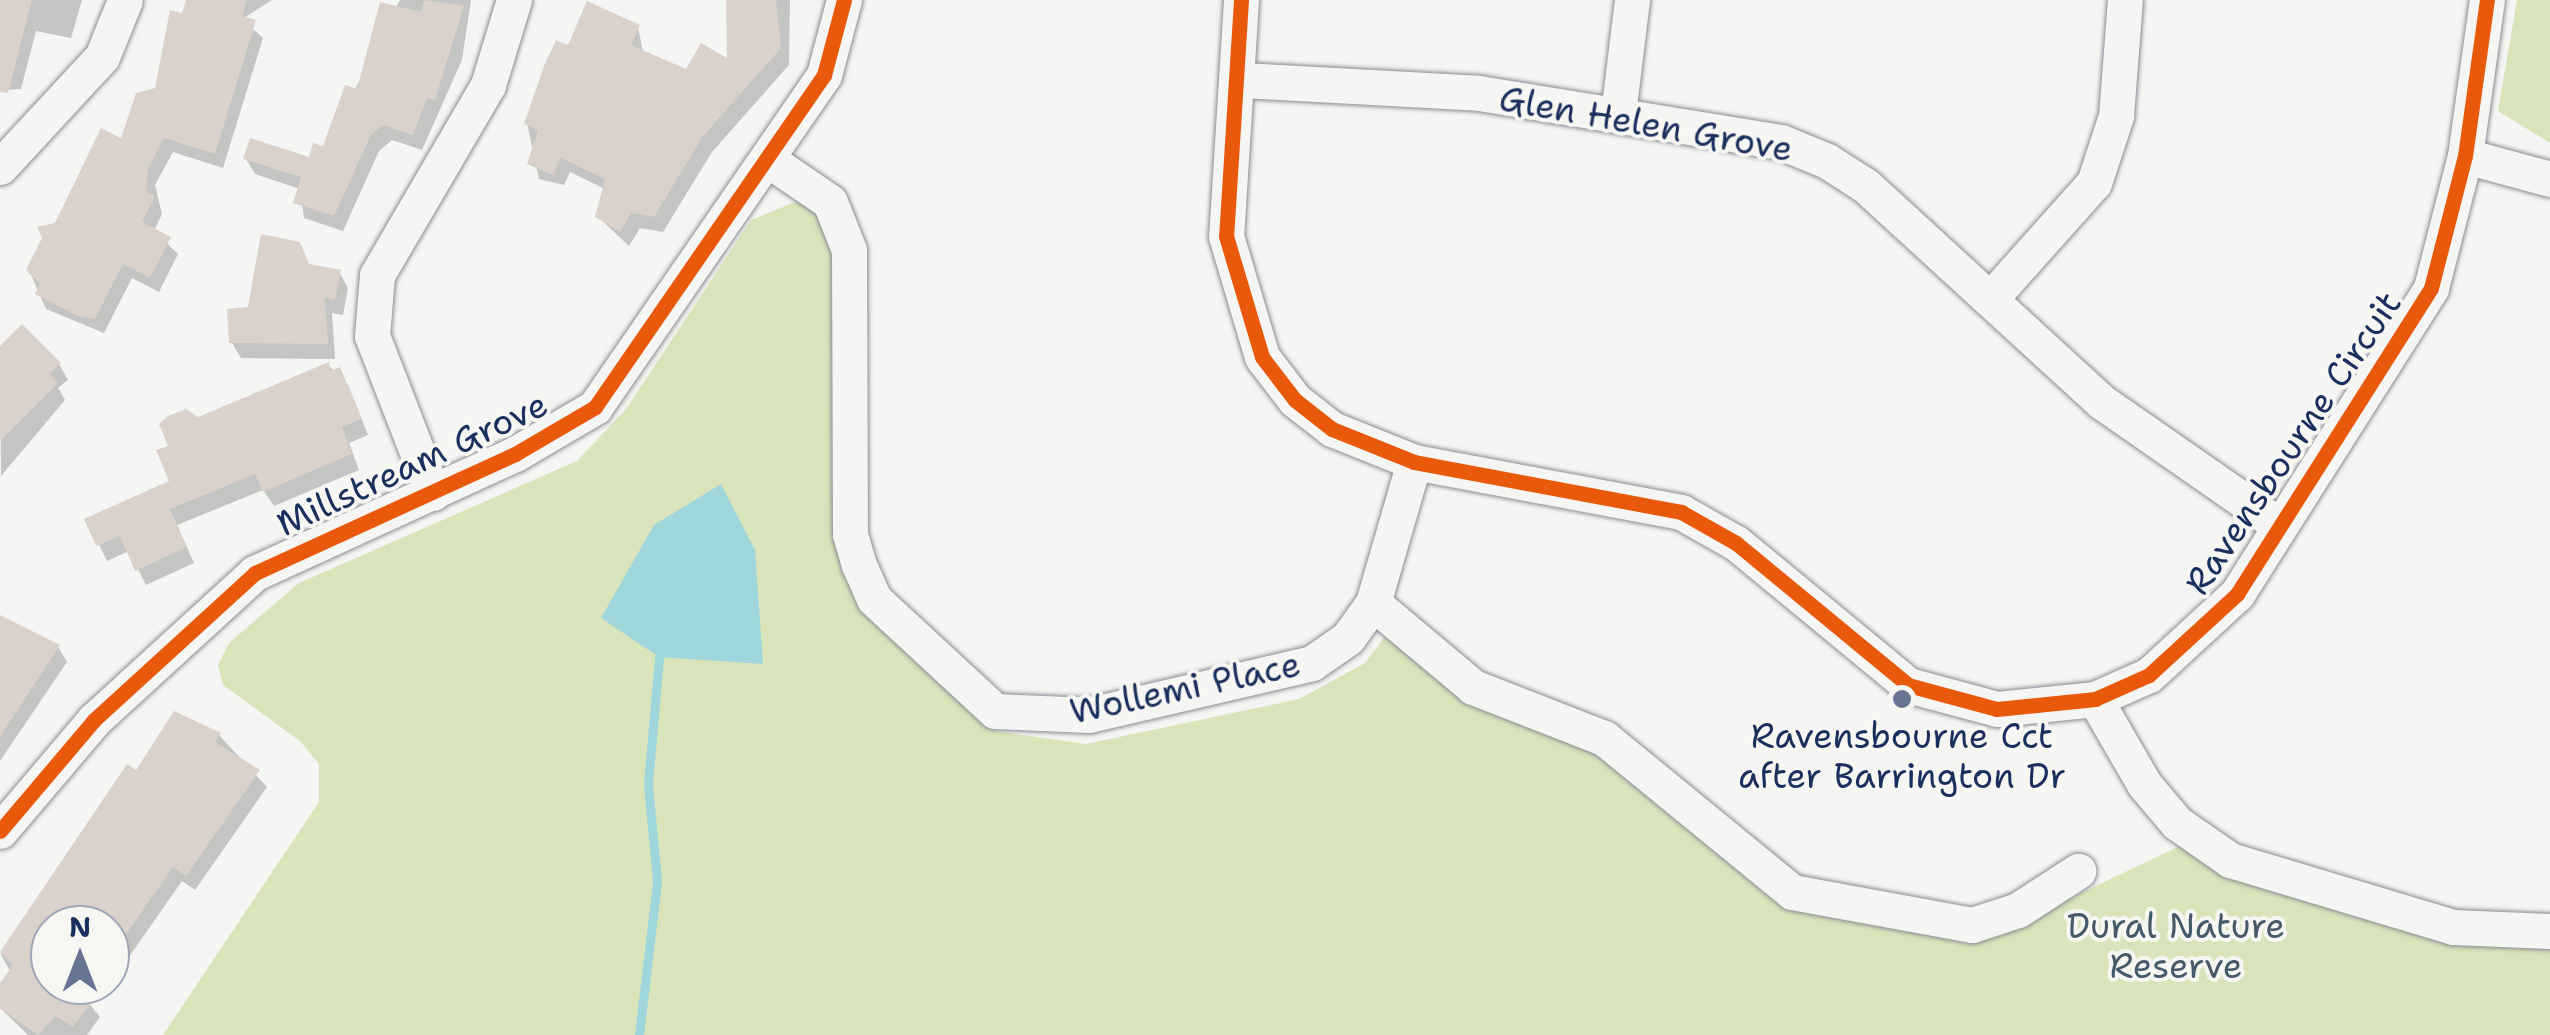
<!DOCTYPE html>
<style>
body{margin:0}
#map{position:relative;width:2550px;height:1035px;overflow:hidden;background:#f5f5f3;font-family:"Shantell Sans",sans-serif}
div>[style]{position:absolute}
.green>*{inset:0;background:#d9e4ba}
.water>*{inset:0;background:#9ed6dc}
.shadow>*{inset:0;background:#0003}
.stream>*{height:9px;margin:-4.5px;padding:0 4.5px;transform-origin:4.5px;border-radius:4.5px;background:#9ed6dc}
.building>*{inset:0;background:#dad1ca}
.roads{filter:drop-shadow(0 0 2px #898d95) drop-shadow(0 0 2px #898d95)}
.minor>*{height:35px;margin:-17.5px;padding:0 17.5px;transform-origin:17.5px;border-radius:17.5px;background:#f5f5f3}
.cycleway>*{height:15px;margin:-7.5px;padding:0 7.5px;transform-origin:7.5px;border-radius:7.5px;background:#e8590c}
.dots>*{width:28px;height:28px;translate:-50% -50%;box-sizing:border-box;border:5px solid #f6f6f2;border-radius:50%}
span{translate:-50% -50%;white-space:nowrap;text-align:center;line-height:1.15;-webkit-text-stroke:8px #f6f6f2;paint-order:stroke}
.street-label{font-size:35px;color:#1b2f5e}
.poi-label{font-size:35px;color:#1b2f5e}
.park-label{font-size:35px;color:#45596a}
.north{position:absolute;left:30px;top:905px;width:100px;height:100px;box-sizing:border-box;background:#f6f6f2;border:2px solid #9ea6b7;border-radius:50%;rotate:0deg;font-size:28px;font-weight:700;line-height:40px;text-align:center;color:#1b2f5e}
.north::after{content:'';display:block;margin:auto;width:35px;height:45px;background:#677492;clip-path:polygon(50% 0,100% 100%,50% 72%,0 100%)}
</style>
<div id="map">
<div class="green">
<div style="clip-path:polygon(2517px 0,2550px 0,2550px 143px,2498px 111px)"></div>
<div style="clip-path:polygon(805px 198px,825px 218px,834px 254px,840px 568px,862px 607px,995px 731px,1086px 744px,1299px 699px,1365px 663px,1389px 631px,1640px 782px,1782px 907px,1980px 941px,2184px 844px,2274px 892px,2424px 934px,2550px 945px,2550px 1035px,163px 1035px,319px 802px,319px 764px,300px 741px,223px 685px,218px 665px,229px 643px,299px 583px,577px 461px,626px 409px,751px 220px)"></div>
</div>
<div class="water">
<div style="clip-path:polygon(721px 484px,755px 550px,763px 664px,659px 657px,601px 618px,654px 525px)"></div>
</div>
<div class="shadow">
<div style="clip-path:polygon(2px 0,82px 0,71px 38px,36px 31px,21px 89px,0 90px)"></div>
<div style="clip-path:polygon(190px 0,272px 0,242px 19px,263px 38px,223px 168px,173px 152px,155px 185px,162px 214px,154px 231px,178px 254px,159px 292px,132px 278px,104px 333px,46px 309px,29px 270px,157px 90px)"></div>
<div style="clip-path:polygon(400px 0,471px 0,462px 60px,422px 150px,392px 140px,379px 151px,343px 231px,304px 218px,300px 189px,255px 174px,246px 159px,311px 160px,325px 149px)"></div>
<div style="clip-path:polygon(729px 0,790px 0,789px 65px,712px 152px,663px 232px,640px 228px,629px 246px,598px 217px,605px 189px,570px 172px,564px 185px,539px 179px,527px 123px,569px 48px,638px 27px,643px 52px,687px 72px,729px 62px)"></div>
<div style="clip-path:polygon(299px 245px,310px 267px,339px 272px,348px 288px,343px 315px,332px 313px,335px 359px,241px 358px,232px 343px)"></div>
<div style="clip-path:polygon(0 346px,59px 364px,68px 380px,58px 388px,65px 400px,1px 476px)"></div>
<div style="clip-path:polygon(328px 365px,348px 385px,368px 435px,349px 443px,359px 470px,274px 506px,263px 490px,177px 525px,194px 563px,146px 585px,129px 551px,107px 561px,87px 520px,172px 482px,171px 447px,198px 420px)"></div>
<div style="clip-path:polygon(0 617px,58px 647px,67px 662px,0 761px)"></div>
<div style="clip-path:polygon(219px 735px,267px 787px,195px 890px,182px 881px,124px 964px,110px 960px,110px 925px,50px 925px,50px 985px,93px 985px,84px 997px,100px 1017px,87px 1035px,28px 1035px,0 1008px,10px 971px,1px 955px,128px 768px,137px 774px)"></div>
</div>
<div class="stream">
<div style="left:639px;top:1035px;width:155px;rotate:-83.3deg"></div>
<div style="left:657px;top:881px;width:97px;rotate:-95.3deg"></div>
<div style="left:648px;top:784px;width:127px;rotate:-85deg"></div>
</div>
<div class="building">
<div style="clip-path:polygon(0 0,32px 0,8px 93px,0 92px)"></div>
<div style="clip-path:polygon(186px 0,247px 0,242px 16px,256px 20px,215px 154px,164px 138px,148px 168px,146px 192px,155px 196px,142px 222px,171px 237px,150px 278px,123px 264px,95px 319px,78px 316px,35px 294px,40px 284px,26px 270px,42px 238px,37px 227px,55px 223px,101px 128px,121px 138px,136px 93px,155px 88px,170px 10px,182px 13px)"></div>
<div style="clip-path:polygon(424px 0,464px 6px,435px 100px,427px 98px,413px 135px,383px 125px,371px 135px,334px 216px,293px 203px,301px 177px,243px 159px,250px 138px,309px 157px,313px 143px,323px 146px,345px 85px,357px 89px,380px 2px,421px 12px)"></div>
<div style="clip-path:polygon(726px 0,776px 0,781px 48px,703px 136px,654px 217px,631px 213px,620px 232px,595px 217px,605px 179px,561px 158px,553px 175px,527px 164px,538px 130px,524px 124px,544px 66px,556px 40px,568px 45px,587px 1px,640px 25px,631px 45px,686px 69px,701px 43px,727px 58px)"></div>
<div style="clip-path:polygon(261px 234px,300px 242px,309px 264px,341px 270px,335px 300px,325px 298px,328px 344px,229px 343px,227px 309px,248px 307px)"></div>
<div style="clip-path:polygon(22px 324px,61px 363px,49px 374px,58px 383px,0 441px,0 346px)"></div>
<div style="clip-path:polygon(329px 362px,330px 371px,340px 367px,362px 419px,342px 427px,352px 454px,263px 492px,255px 474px,170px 509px,187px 547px,135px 571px,120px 536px,96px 546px,84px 519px,169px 481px,156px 450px,168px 446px,159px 424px,168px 416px,186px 409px,198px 417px)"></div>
<div style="clip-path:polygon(0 615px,60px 645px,0 737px)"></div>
<div style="clip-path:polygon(174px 711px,221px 733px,215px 742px,260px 770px,186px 876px,173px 867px,110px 957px,110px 925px,50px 925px,34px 958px,50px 970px,50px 985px,72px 985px,93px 1000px,73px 1027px,56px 1016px,38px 1035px,0 1008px,0 983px,13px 965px,0 952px,127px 764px,136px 770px)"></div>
</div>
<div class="roads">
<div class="minor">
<div style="left:1241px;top:0;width:236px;rotate:93.6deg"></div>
<div style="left:1226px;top:236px;width:126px;rotate:73.4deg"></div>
<div style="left:1262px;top:357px;width:54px;rotate:52.5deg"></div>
<div style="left:1295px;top:400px;width:47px;rotate:38.1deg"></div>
<div style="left:1332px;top:429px;width:88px;rotate:21.9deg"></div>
<div style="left:1414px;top:462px;width:272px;rotate:10.6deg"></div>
<div style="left:1681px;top:512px;width:63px;rotate:29.4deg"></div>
<div style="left:1736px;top:543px;width:223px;rotate:39.5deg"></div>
<div style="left:1908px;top:685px;width:92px;rotate:15.1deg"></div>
<div style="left:1997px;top:709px;width:99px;rotate:-5.8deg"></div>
<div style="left:2095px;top:699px;width:59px;rotate:-24deg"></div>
<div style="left:2149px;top:675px;width:120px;rotate:-42.6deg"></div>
<div style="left:2237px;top:594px;width:362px;rotate:-57.6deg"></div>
<div style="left:2431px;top:288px;width:136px;rotate:-75.6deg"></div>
<div style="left:2465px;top:156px;width:158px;rotate:-82deg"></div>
<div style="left:1241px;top:80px;width:238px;rotate:3.1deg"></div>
<div style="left:1479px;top:93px;width:306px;rotate:9.2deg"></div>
<div style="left:1781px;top:142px;width:50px;rotate:22.4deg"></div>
<div style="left:1827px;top:161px;width:46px;rotate:32.7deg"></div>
<div style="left:1866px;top:186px;width:320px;rotate:42.5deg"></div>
<div style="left:2102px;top:402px;width:216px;rotate:34.8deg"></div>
<div style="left:1618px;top:114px;width:115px;rotate:-83deg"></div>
<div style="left:2465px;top:156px;width:88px;rotate:15.1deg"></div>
<div style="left:767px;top:159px;width:76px;rotate:34.3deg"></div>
<div style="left:830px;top:202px;width:52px;rotate:68.4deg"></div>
<div style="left:849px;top:250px;width:284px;rotate:89.8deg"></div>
<div style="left:850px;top:534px;width:32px;rotate:74deg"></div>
<div style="left:859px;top:565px;width:37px;rotate:66deg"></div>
<div style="left:874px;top:599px;width:165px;rotate:42.8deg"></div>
<div style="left:995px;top:711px;width:94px;rotate:2.4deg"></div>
<div style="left:1089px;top:715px;width:229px;rotate:-13.1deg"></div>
<div style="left:1312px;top:663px;width:44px;rotate:-34.8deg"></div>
<div style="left:1348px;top:638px;width:43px;rotate:-54.5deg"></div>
<div style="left:1373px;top:603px;width:147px;rotate:-73.8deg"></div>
<div style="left:0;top:167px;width:150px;rotate:-47.2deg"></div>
<div style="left:102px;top:57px;width:61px;rotate:-68deg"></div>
<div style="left:1991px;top:298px;width:154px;rotate:-48.2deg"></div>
<div style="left:2094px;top:183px;width:71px;rotate:-71.8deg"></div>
<div style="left:2116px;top:116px;width:116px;rotate:-85.6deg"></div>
<div style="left:433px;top:493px;width:168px;rotate:-111.2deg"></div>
<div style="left:372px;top:336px;width:61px;rotate:-85.3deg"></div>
<div style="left:377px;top:275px;width:220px;rotate:-59.7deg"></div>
<div style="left:488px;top:85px;width:89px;rotate:-73deg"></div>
<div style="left:1373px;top:603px;width:131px;rotate:40deg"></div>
<div style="left:1473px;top:687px;width:141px;rotate:21.3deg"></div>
<div style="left:1604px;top:738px;width:243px;rotate:39.3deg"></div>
<div style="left:1792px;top:892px;width:183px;rotate:10.4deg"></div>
<div style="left:1972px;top:925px;width:48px;rotate:-18.1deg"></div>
<div style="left:2018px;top:910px;width:72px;rotate:-33deg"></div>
<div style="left:2095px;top:699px;width:98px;rotate:60deg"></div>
<div style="left:2144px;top:784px;width:51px;rotate:49.8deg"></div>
<div style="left:2177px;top:823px;width:65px;rotate:34.9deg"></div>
<div style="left:2230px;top:860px;width:233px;rotate:16.7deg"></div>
<div style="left:2453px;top:927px;width:97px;rotate:2.4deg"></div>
<div style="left:0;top:831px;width:145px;rotate:-49.7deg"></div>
<div style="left:94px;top:720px;width:218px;rotate:-42.4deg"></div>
<div style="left:255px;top:573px;width:286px;rotate:-24.6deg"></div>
<div style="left:515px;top:454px;width:93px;rotate:-30.4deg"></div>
<div style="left:595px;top:407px;width:403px;rotate:-55.4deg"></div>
<div style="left:824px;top:75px;width:78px;rotate:-75.1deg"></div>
</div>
</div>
<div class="cycleway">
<div style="left:1241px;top:0;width:236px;rotate:93.6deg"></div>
<div style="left:1226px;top:236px;width:126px;rotate:73.4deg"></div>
<div style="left:1262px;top:357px;width:54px;rotate:52.5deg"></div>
<div style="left:1295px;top:400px;width:47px;rotate:38.1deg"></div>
<div style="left:1332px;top:429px;width:88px;rotate:21.9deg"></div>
<div style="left:1414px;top:462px;width:272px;rotate:10.6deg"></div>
<div style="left:1681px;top:512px;width:63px;rotate:29.4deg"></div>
<div style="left:1736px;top:543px;width:223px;rotate:39.5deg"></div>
<div style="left:1908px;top:685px;width:92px;rotate:15.1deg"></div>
<div style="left:1997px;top:709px;width:99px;rotate:-5.8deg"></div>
<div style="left:2095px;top:699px;width:59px;rotate:-24deg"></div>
<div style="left:2149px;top:675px;width:120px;rotate:-42.6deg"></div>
<div style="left:2237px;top:594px;width:362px;rotate:-57.6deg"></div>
<div style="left:2431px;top:288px;width:136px;rotate:-75.6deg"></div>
<div style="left:2465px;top:156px;width:158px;rotate:-82deg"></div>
<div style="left:0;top:831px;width:145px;rotate:-49.7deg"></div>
<div style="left:94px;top:720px;width:218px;rotate:-42.4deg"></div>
<div style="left:255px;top:573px;width:286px;rotate:-24.6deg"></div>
<div style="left:515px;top:454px;width:93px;rotate:-30.4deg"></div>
<div style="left:595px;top:407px;width:403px;rotate:-55.4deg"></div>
<div style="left:824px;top:75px;width:78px;rotate:-75.1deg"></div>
</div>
<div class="dots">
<div style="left:1902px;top:699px;background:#677492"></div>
</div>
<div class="street-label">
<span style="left:1646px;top:124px;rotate:10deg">Glen Helen Grove</span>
<span style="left:2293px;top:443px;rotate:-56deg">Ravensbourne Circuit</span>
<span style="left:412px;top:464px;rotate:-25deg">Millstream Grove</span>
<span style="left:1185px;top:688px;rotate:-12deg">Wollemi Place</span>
</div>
<div class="poi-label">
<span style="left:1902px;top:756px">Ravensbourne Cct<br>after Barrington Dr</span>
</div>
<div class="park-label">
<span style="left:2176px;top:946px">Dural Nature<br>Reserve</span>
</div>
<div class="north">N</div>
</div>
